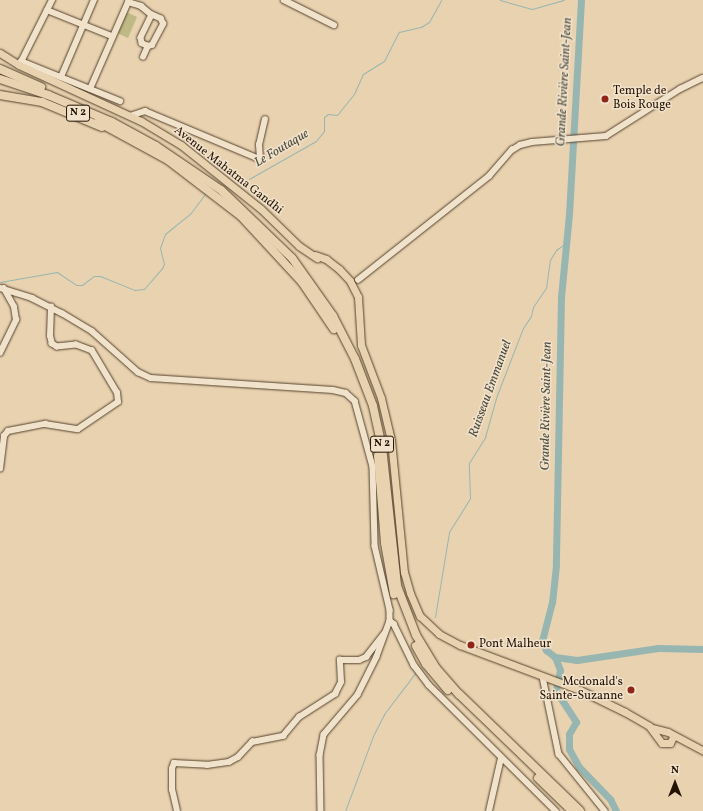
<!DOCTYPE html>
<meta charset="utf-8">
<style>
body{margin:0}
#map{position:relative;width:703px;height:811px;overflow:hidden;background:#e9d2b0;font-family:Vollkorn,serif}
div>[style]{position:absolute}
.green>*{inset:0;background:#bfb986}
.stream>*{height:1px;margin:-0.5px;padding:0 0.5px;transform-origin:0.5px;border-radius:0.5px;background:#98b6b1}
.river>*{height:7px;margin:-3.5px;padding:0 3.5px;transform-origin:3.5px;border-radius:3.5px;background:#98b6b1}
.roads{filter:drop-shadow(0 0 1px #54422c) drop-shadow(0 0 1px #54422c)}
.minor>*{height:5.5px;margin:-2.75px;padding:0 2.75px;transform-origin:2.75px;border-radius:2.75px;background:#f1e2cc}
.major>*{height:7px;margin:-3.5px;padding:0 3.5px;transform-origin:3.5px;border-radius:3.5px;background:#e9d2b0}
.highway>*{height:8px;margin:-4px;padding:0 4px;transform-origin:4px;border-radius:4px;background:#e9d2b0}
.dots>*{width:11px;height:11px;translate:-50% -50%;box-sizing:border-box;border:2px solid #f1e2cc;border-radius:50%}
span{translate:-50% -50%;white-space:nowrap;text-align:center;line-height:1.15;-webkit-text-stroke:3px #f1e2cc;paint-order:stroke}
.shield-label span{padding:1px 3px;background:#f1e2cc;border:1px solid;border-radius:3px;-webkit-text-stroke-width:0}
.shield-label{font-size:11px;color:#231200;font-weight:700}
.poi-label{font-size:12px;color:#231200}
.left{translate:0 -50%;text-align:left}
.right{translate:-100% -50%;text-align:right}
.street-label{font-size:12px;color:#231200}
.water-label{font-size:13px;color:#4c4b3e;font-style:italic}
.north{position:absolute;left:655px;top:763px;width:40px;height:40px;-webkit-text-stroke:3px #f1e2cc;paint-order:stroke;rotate:0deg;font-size:11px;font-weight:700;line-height:16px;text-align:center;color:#231200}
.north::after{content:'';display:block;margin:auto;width:14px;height:18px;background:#231200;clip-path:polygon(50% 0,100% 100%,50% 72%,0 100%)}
</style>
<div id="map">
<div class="green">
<div style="clip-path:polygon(126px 12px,137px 17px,128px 38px,117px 33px)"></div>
</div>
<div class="stream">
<div style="left:500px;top:0;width:33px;rotate:16deg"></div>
<div style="left:532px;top:9px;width:33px;rotate:-16deg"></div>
<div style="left:249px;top:179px;width:77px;rotate:-29.6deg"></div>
<div style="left:316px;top:141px;width:13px;rotate:-51deg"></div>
<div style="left:324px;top:131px;width:14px;rotate:-90deg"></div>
<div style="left:324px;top:117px;width:5px;rotate:-37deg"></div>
<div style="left:328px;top:114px;width:9px;rotate:6deg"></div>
<div style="left:337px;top:115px;width:27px;rotate:-51deg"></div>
<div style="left:354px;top:94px;width:22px;rotate:-66deg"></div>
<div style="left:363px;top:74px;width:25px;rotate:-32deg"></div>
<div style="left:384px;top:61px;width:33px;rotate:-63deg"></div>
<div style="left:399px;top:32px;width:23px;rotate:-13deg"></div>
<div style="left:421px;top:27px;width:9px;rotate:-32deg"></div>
<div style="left:429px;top:22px;width:25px;rotate:-61deg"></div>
<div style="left:0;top:282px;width:58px;rotate:-10deg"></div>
<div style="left:57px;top:272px;width:23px;rotate:34deg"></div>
<div style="left:76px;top:285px;width:6px"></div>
<div style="left:82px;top:285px;width:15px;rotate:-37deg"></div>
<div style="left:94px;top:276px;width:6px"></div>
<div style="left:100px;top:276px;width:37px;rotate:22deg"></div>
<div style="left:134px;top:290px;width:10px;rotate:-6deg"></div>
<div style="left:144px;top:289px;width:28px;rotate:-49deg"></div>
<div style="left:162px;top:268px;width:4px;rotate:-63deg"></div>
<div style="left:164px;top:264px;width:16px;rotate:-104deg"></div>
<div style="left:160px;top:248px;width:15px;rotate:-70deg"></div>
<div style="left:165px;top:234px;width:32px;rotate:-39deg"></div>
<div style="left:190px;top:214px;width:25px;rotate:-53deg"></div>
<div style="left:435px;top:617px;width:86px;rotate:-80.6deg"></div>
<div style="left:449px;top:532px;width:40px;rotate:-58deg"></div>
<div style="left:470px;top:498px;width:35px;rotate:-92deg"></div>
<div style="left:469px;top:463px;width:31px;rotate:-58deg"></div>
<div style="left:485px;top:437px;width:44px;rotate:-74.1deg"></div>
<div style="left:497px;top:395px;width:72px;rotate:-68.8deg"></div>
<div style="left:523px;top:328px;width:14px;rotate:-56deg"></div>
<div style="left:531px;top:316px;width:9px;rotate:-77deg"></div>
<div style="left:533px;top:307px;width:23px;rotate:-56deg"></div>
<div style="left:546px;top:288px;width:28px;rotate:-82deg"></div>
<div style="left:550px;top:260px;width:12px;rotate:-59deg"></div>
<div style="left:556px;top:250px;width:12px;rotate:-35deg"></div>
<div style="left:345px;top:811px;width:80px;rotate:-69.5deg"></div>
<div style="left:373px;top:736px;width:25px;rotate:-63deg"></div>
<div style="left:384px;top:714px;width:53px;rotate:-52.7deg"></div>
</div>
<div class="river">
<div style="left:581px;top:0;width:214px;rotate:93.2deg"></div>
<div style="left:569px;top:214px;width:83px;rotate:95.5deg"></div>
<div style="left:561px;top:297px;width:268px;rotate:91.1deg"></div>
<div style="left:556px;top:565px;width:37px;rotate:96deg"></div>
<div style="left:552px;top:602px;width:40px;rotate:104.4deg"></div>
<div style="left:542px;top:641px;width:10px;rotate:66deg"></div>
<div style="left:546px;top:650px;width:11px;rotate:38deg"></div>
<div style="left:555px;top:657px;width:22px;rotate:8deg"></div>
<div style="left:577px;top:660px;width:82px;rotate:-8.4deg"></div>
<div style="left:658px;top:648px;width:45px;rotate:1.3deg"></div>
<div style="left:555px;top:657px;width:14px;rotate:69deg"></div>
<div style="left:560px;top:670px;width:21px;rotate:101deg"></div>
<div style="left:556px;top:691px;width:37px;rotate:57deg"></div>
<div style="left:576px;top:722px;width:14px;rotate:120deg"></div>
<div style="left:569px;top:734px;width:15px;rotate:90deg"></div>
<div style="left:569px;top:749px;width:21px;rotate:61deg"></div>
<div style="left:579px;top:767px;width:45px;rotate:45.9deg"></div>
<div style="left:610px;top:799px;width:13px;rotate:63deg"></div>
</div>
<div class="roads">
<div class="minor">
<div style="left:284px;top:0;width:56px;rotate:26.6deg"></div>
<div style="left:128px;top:2px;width:14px;rotate:17deg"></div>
<div style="left:141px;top:6px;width:14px;rotate:39deg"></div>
<div style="left:152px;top:15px;width:25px;rotate:116deg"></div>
<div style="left:141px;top:38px;width:5px;rotate:79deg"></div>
<div style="left:142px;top:43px;width:7px;rotate:27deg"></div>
<div style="left:148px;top:46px;width:4px;rotate:-14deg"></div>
<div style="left:152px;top:45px;width:24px;rotate:-62deg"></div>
<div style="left:163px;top:24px;width:5px;rotate:-112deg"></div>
<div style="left:161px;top:19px;width:10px;rotate:-156deg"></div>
<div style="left:47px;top:10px;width:70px;rotate:21.8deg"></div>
<div style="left:143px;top:57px;width:12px;rotate:-66deg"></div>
<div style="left:21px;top:61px;width:107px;rotate:22deg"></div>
<div style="left:20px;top:64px;width:72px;rotate:-63.4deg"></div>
<div style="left:61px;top:77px;width:84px;rotate:-66.8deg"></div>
<div style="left:90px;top:89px;width:97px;rotate:-66.3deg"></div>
<div style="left:130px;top:116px;width:16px;rotate:-18deg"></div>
<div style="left:145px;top:111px;width:125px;rotate:22.7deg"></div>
<div style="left:260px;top:159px;width:14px;rotate:-94deg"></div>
<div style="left:259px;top:145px;width:26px;rotate:-77deg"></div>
<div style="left:358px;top:280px;width:167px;rotate:-38.4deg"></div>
<div style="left:489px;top:176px;width:35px;rotate:-49deg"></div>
<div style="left:512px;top:150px;width:9px;rotate:-32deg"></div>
<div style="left:520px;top:145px;width:12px;rotate:-14deg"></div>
<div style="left:532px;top:142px;width:74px;rotate:-4.6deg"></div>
<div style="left:606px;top:136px;width:88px;rotate:-32.4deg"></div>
<div style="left:680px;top:89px;width:25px;rotate:-26deg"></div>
<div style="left:0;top:288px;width:34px;rotate:17deg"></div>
<div style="left:32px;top:298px;width:34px;rotate:27deg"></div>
<div style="left:62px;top:313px;width:35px;rotate:31deg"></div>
<div style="left:92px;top:331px;width:62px;rotate:41.7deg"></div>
<div style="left:138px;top:372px;width:14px;rotate:25deg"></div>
<div style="left:151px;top:378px;width:182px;rotate:3.8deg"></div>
<div style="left:333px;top:390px;width:13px;rotate:13deg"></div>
<div style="left:346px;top:393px;width:12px;rotate:42deg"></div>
<div style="left:355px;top:401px;width:68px;rotate:74.7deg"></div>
<div style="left:373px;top:467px;width:79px;rotate:88.5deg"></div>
<div style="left:375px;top:546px;width:66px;rotate:76.8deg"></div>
<div style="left:390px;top:610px;width:11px;rotate:90deg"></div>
<div style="left:390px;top:621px;width:38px;rotate:110deg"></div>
<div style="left:377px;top:657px;width:42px;rotate:116.6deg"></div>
<div style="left:358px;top:695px;width:52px;rotate:130.4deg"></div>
<div style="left:324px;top:735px;width:20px;rotate:101deg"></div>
<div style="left:320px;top:755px;width:56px;rotate:89deg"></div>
<div style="left:0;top:353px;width:37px;rotate:-64deg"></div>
<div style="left:16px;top:320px;width:13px;rotate:-99deg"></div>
<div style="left:14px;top:307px;width:21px;rotate:-119deg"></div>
<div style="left:0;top:469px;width:33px;rotate:-83deg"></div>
<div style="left:4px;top:436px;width:6px;rotate:-51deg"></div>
<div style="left:8px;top:431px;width:38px;rotate:-11deg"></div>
<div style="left:45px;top:424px;width:33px;rotate:9deg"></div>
<div style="left:78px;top:429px;width:48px;rotate:-34deg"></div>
<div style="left:118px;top:402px;width:9px;rotate:-96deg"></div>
<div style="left:117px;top:393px;width:49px;rotate:-120.8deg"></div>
<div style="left:92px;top:351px;width:17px;rotate:-159deg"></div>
<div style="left:76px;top:345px;width:19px;rotate:174deg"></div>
<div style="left:57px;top:347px;width:6px;rotate:-149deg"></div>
<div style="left:52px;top:344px;width:8px;rotate:-104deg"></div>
<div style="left:50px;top:336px;width:29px;rotate:-88deg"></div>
<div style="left:390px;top:621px;width:5px;rotate:37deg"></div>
<div style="left:394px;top:624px;width:46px;rotate:64deg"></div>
<div style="left:414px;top:665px;width:25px;rotate:53deg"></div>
<div style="left:429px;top:685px;width:179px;rotate:44.8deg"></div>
<div style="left:543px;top:677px;width:79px;rotate:78.3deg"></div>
<div style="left:559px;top:754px;width:73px;rotate:51.1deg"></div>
<div style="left:177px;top:811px;width:22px;rotate:-103deg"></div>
<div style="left:172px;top:790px;width:21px;rotate:-90deg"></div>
<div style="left:172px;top:769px;width:6px;rotate:-72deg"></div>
<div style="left:174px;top:763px;width:33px;rotate:3deg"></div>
<div style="left:207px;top:765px;width:22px;rotate:-8deg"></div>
<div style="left:229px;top:762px;width:10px;rotate:-29deg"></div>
<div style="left:238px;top:757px;width:21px;rotate:-47deg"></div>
<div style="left:252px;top:742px;width:32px;rotate:-11deg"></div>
<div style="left:283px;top:736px;width:25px;rotate:-50deg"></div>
<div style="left:299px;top:717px;width:43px;rotate:-32.6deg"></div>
<div style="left:335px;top:694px;width:13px;rotate:-63deg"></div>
<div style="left:341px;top:682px;width:22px;rotate:-93deg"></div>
<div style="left:340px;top:660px;width:19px"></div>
<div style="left:359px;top:660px;width:8px;rotate:-23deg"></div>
<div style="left:366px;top:657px;width:29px;rotate:-52deg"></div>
<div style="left:489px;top:811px;width:54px;rotate:-77.2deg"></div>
</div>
<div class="major">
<div style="left:0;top:53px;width:22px;rotate:32deg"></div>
<div style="left:19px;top:65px;width:134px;rotate:24.7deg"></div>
<div style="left:141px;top:121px;width:47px;rotate:31deg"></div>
<div style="left:181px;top:145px;width:102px;rotate:38.7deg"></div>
<div style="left:261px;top:209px;width:53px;rotate:44.2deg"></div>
<div style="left:299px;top:246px;width:22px;rotate:34deg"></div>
<div style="left:315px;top:255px;width:12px;rotate:20deg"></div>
<div style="left:326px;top:259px;width:16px;rotate:38deg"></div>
<div style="left:339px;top:269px;width:16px;rotate:47deg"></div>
<div style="left:350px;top:281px;width:18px;rotate:63deg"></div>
<div style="left:358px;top:297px;width:48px;rotate:86.4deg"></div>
<div style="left:361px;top:345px;width:57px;rotate:69.3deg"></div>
<div style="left:381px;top:398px;width:43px;rotate:76.6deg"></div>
<div style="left:391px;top:440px;width:133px;rotate:84.4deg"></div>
<div style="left:404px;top:572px;width:22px;rotate:74deg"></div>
<div style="left:410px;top:593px;width:25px;rotate:67deg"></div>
<div style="left:420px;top:616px;width:26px;rotate:43deg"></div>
<div style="left:439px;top:634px;width:24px;rotate:28deg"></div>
<div style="left:460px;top:645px;width:128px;rotate:20.6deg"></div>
<div style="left:580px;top:690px;width:50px;rotate:26.1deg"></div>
<div style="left:625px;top:712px;width:28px;rotate:30deg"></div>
<div style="left:649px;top:726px;width:21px;rotate:53deg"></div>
<div style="left:662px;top:743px;width:8px"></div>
<div style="left:670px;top:743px;width:7px;rotate:-63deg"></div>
<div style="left:652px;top:728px;width:16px;rotate:14deg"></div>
<div style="left:668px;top:732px;width:40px;rotate:28deg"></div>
</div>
<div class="highway">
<div style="left:0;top:69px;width:45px;rotate:23.7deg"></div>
<div style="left:0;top:79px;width:51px;rotate:18.4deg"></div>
<div style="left:48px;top:95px;width:69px;rotate:22.9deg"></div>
<div style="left:112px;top:122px;width:50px;rotate:28.6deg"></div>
<div style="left:156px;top:146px;width:78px;rotate:34.1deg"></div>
<div style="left:221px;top:190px;width:98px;rotate:43.8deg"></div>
<div style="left:292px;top:258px;width:71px;rotate:54.7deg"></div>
<div style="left:333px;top:316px;width:48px;rotate:62.9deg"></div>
<div style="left:355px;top:359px;width:50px;rotate:69deg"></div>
<div style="left:373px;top:406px;width:42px;rotate:77.6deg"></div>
<div style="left:382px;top:447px;width:140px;rotate:83.8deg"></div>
<div style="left:397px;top:586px;width:53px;rotate:68.8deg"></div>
<div style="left:416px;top:635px;width:39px;rotate:59deg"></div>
<div style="left:436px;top:668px;width:35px;rotate:49deg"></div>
<div style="left:459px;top:694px;width:168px;rotate:44deg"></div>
<div style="left:0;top:95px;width:43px;rotate:9.5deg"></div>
<div style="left:42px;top:102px;width:65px;rotate:22.6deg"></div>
<div style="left:98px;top:122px;width:80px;rotate:28.5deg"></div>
<div style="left:168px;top:160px;width:92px;rotate:37.5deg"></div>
<div style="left:241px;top:216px;width:90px;rotate:47.3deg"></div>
<div style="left:302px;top:282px;width:57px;rotate:55.8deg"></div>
<div style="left:378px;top:456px;width:87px;rotate:85.4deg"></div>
<div style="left:385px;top:543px;width:52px;rotate:80deg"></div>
<div style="left:416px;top:646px;width:21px;rotate:61deg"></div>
<div style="left:426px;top:664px;width:34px;rotate:50deg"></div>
<div style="left:538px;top:778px;width:47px;rotate:44.1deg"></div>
</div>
</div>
<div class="dots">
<div style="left:605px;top:99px;background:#8f2418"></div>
<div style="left:471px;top:645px;background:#8f2418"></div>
<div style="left:631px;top:690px;background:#8f2418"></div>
</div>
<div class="shield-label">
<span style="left:78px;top:113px">N 2</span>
<span style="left:382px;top:444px">N 2</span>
</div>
<div class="poi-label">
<span class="left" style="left:613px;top:99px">Temple de<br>Bois Rouge</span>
<span class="left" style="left:479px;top:645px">Pont Malheur</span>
<span class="right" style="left:623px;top:690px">Mcdonald's<br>Sainte-Suzanne</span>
</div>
<div class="street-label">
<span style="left:228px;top:171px;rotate:38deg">Avenue Mahatma Gandhi</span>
</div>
<div class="water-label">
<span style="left:565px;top:82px;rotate:-87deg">Grande Rivière Saint-Jean</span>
<span style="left:282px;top:149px;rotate:-31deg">Le Foutaque</span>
<span style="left:491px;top:389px;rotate:-70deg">Ruisseau Emmanuel</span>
<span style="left:547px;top:406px;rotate:-89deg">Grande Rivière Saint-Jean</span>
</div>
<div class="north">N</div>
</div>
